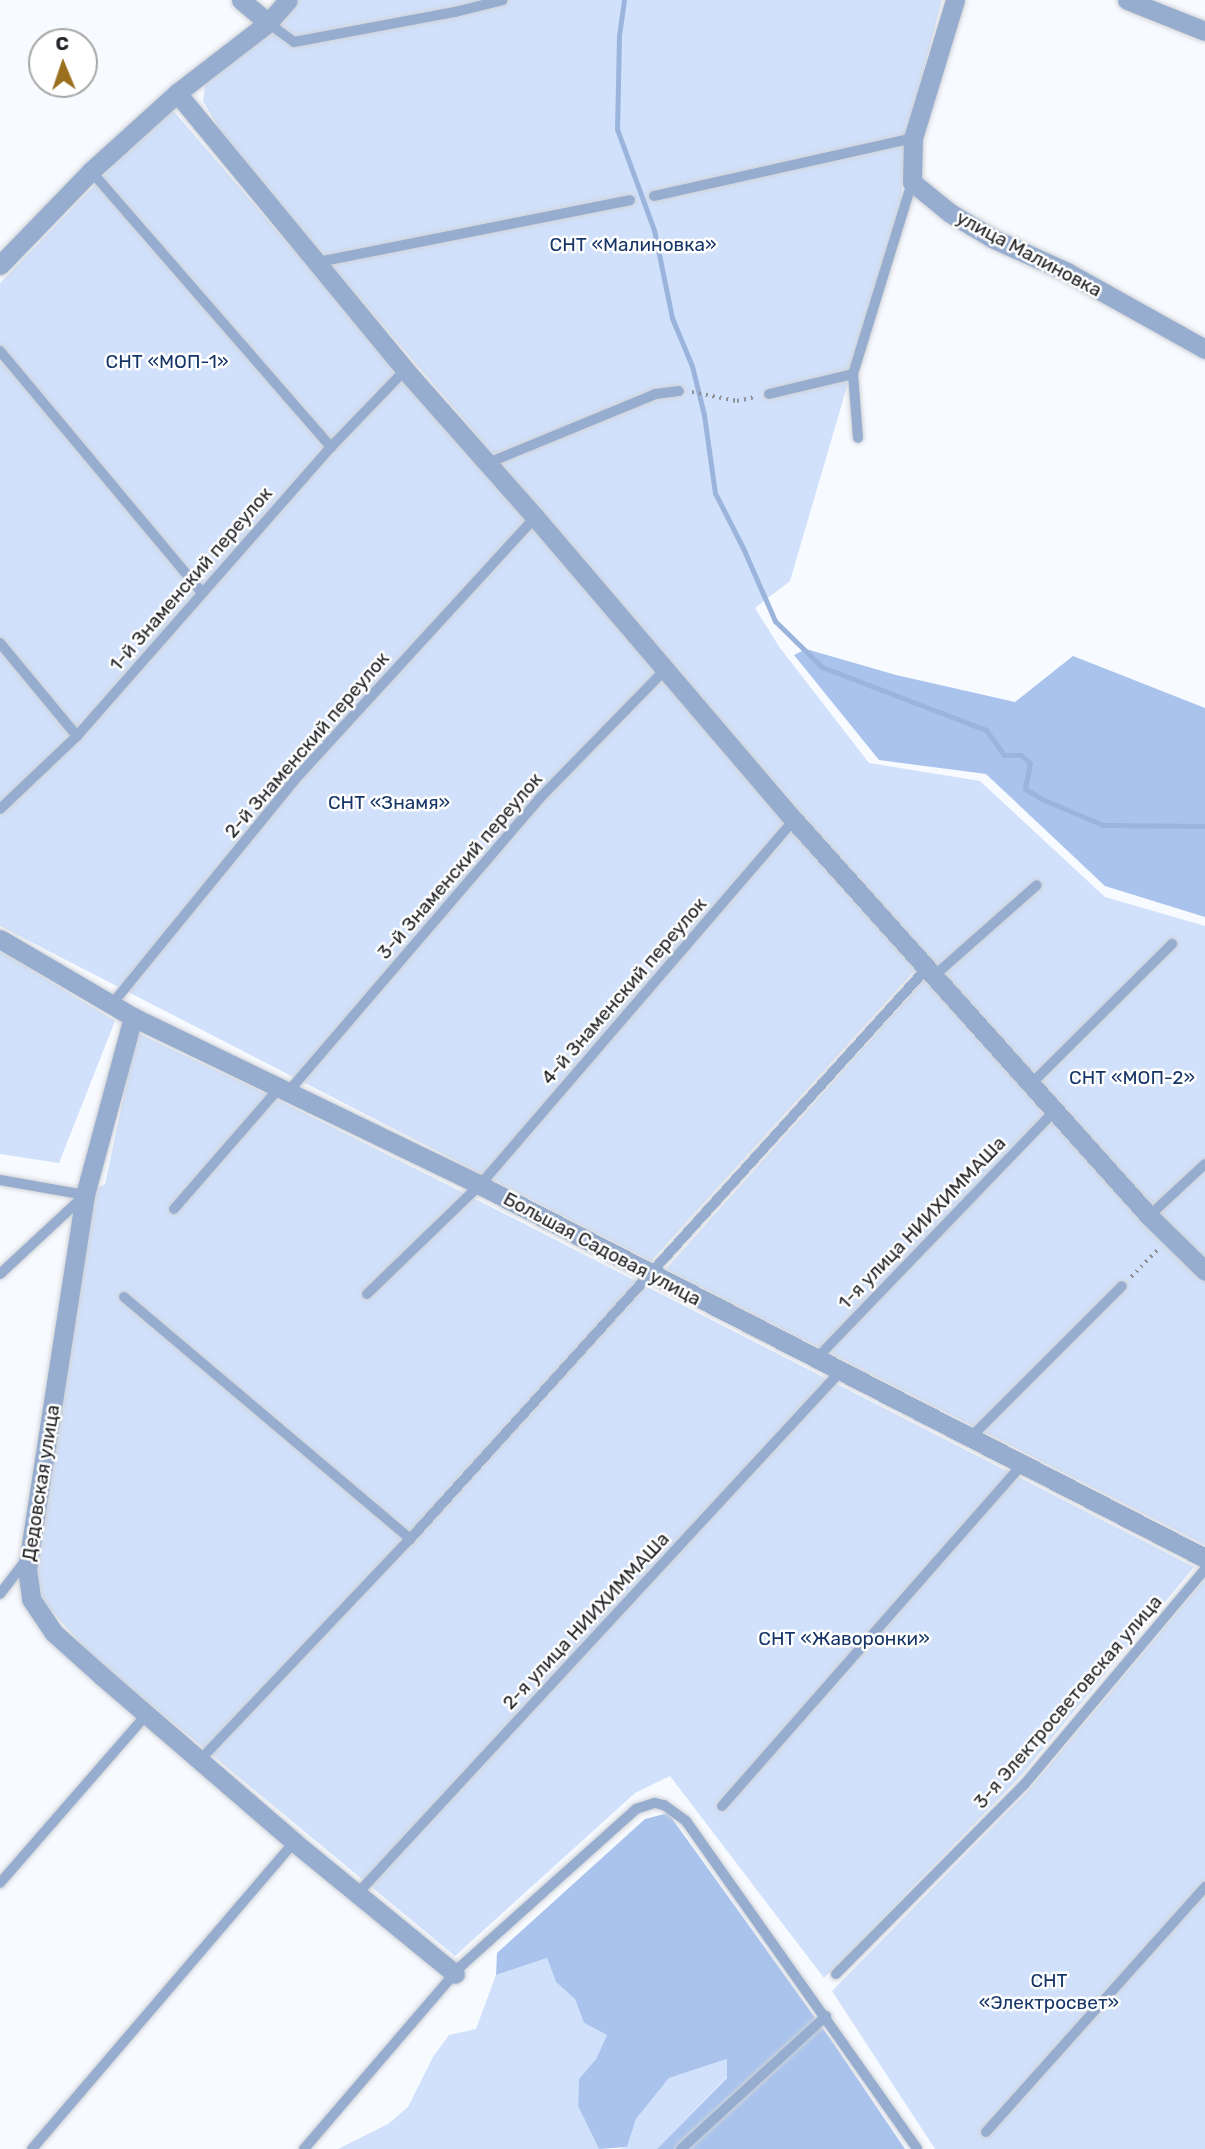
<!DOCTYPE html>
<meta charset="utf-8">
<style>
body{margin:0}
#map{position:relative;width:1205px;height:2149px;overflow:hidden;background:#f7fafe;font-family:Rubik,sans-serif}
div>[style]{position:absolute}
.green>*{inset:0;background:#d1e1fb}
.forest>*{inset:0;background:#a9c3ed}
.stream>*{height:5px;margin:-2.5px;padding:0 2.5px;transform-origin:2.5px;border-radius:2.5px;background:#9ab4dc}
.path>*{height:3.5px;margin-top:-1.75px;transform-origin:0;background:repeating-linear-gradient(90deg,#8f9195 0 2px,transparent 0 7px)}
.roads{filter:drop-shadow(0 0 2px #d1d3d7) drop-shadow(0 0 2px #d1d3d7)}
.service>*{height:10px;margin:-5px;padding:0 5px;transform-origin:5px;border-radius:5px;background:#97add0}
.minor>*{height:19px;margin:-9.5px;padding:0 9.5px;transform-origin:9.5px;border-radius:9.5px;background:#97add0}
.tertiary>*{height:19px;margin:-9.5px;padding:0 9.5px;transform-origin:9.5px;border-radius:9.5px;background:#97add0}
span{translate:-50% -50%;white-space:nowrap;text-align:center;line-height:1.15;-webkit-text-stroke:5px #fff;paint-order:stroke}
.park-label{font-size:19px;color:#173668}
.street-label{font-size:19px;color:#222326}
.north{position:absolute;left:28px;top:28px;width:70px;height:70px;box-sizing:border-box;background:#fff;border:2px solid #a7a7a8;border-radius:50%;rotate:358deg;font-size:19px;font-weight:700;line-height:28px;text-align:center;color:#222326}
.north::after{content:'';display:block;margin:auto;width:24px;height:32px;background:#9a701e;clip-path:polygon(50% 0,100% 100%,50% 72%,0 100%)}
</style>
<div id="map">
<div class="green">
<div style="clip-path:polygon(298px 0,942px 0,906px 138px,901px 202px,790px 581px,755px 608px,780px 648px,869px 763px,980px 781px,1105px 897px,1205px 926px,1205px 1262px,1163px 1222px,887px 913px,229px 146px,203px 101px,205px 85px,285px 21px)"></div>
<div style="clip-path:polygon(170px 107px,915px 970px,651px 1261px,0 926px,0 283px)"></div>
<div style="clip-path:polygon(0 951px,115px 1021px,59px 1163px,0 1154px)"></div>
<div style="clip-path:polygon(925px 979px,1166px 1243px,1205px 1281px,1205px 1545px,666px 1269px)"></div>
<div style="clip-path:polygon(137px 1033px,254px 1088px,458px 1190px,1194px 1567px,1017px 1780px,824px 1978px,670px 1776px,635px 1793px,455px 1956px,90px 1654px,27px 1583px,85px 1195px,105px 1184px)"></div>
<div style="clip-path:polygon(1205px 1579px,1205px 2149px,935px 2149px,832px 1991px,1029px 1790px)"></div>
<div style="clip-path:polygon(547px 1958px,556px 1982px,575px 1999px,584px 2023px,607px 2035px,596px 2059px,579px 2079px,578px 2106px,599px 2149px,338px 2149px,388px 2124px,408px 2107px,433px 2057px,449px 2035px,476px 2029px,496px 1975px)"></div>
<div style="clip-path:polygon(727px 2059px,727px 2077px,657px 2149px,620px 2149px,627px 2147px,636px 2119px,669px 2078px)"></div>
</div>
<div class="forest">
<div style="clip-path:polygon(806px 649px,896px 675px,1015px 702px,1073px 656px,1205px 708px,1205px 917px,1105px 886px,986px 774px,879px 760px,794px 655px)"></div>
<div style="clip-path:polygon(668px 1813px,834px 2044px,905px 2149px,657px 2149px,727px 2078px,727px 2059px,669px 2078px,636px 2119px,627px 2147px,599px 2149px,578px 2106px,579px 2079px,596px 2059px,607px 2035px,584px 2023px,575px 1999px,556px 1982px,547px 1958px,496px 1975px,497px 1953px,645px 1819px)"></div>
</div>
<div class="stream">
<div style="left:624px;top:0;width:36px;rotate:98deg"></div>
<div style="left:619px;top:36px;width:93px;rotate:91.2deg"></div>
<div style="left:617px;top:129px;width:108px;rotate:69.9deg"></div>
<div style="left:654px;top:230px;width:90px;rotate:78.4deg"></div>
<div style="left:672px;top:318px;width:52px;rotate:67.4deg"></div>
<div style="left:692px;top:366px;width:50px;rotate:76.2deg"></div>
<div style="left:704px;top:415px;width:79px;rotate:82deg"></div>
<div style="left:715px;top:493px;width:62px;rotate:63deg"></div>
<div style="left:743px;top:548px;width:80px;rotate:66.3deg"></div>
<div style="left:775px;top:621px;width:66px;rotate:44.4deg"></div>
<div style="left:822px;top:667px;width:176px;rotate:21deg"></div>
<div style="left:986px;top:730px;width:31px;rotate:54deg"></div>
<div style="left:1004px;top:755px;width:17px"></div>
<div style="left:1021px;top:755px;width:12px;rotate:42deg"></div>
<div style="left:1030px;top:763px;width:26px;rotate:101deg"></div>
<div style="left:1025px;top:789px;width:22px;rotate:30deg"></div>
<div style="left:1044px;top:800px;width:64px;rotate:23deg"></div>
<div style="left:1103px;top:825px;width:102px;rotate:0.6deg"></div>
</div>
<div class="path">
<div style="left:692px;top:392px;width:46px;rotate:11.3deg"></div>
<div style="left:737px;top:401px;width:19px;rotate:-12deg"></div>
<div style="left:1131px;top:1277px;width:37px;rotate:-46deg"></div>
</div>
<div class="roads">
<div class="service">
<div style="left:268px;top:23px;width:32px;rotate:36deg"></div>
<div style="left:294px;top:42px;width:164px;rotate:-10.6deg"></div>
<div style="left:455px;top:12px;width:49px;rotate:-14deg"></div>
<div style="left:91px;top:171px;width:366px;rotate:49deg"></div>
<div style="left:654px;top:196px;width:265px;rotate:-12.6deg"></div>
<div style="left:318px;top:262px;width:318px;rotate:-11.2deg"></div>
<div style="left:0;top:351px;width:315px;rotate:50.1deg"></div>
<div style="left:853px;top:374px;width:64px;rotate:85.5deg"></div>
<div style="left:769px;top:394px;width:86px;rotate:-13.4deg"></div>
<div style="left:853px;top:374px;width:201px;rotate:-72.9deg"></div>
<div style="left:488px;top:463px;width:181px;rotate:-22.4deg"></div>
<div style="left:655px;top:394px;width:24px;rotate:-7deg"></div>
<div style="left:0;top:643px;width:121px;rotate:50.4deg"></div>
<div style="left:0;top:809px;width:106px;rotate:-43.5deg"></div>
<div style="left:77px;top:736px;width:385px;rotate:-48.7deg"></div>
<div style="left:331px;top:447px;width:107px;rotate:-46.1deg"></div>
<div style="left:934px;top:976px;width:137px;rotate:-41.5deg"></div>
<div style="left:112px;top:1004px;width:296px;rotate:-50.8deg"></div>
<div style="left:299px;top:775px;width:350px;rotate:-47.5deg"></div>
<div style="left:1031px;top:1084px;width:199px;rotate:-44.8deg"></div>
<div style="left:288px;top:1092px;width:386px;rotate:-49.4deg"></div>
<div style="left:539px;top:799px;width:180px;rotate:-45.7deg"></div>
<div style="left:0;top:1180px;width:86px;rotate:10deg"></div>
<div style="left:174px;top:1209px;width:160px;rotate:-49deg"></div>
<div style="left:1149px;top:1216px;width:76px;rotate:-42.9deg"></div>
<div style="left:0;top:1274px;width:113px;rotate:-42.9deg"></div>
<div style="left:367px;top:1294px;width:157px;rotate:-44deg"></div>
<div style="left:480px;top:1185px;width:481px;rotate:-49.3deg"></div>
<div style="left:124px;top:1297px;width:375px;rotate:40.2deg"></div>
<div style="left:815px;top:1360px;width:346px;rotate:-46.1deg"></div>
<div style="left:969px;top:1439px;width:216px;rotate:-45deg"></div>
<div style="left:0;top:1594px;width:43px;rotate:-52.6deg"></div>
<div style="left:200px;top:1760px;width:305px;rotate:-46.5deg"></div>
<div style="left:410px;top:1539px;width:770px;rotate:-47.84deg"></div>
<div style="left:722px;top:1806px;width:454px;rotate:-48.7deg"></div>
<div style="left:0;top:1883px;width:223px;rotate:-49deg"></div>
<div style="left:358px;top:1893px;width:708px;rotate:-47.23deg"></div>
<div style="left:836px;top:1974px;width:267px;rotate:-45.2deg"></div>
<div style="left:1024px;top:1785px;width:282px;rotate:-50deg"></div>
<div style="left:986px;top:2132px;width:329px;rotate:-48.2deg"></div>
<div style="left:32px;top:2149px;width:404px;rotate:-49.5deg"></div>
<div style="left:304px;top:2149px;width:240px;rotate:-49.4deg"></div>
<div style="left:460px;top:1967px;width:237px;rotate:-41.9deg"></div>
<div style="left:636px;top:1809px;width:20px;rotate:-18deg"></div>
<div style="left:655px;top:1803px;width:9px;rotate:13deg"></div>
<div style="left:664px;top:1805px;width:27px;rotate:36deg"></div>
<div style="left:686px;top:1821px;width:401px;rotate:54.8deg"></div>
<div style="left:681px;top:2149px;width:197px;rotate:-42.5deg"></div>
</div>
<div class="minor">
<div style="left:241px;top:0;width:35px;rotate:40deg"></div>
<div style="left:955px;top:0;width:144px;rotate:106.9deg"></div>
<div style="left:913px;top:138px;width:44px;rotate:91.3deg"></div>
<div style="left:912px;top:182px;width:49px;rotate:39.2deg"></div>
<div style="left:950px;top:213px;width:51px;rotate:30.6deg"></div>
<div style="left:994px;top:239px;width:80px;rotate:24.3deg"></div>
<div style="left:1067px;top:272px;width:158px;rotate:29.2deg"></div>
<div style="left:1127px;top:0;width:84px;rotate:21.7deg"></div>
<div style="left:177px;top:93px;width:359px;rotate:50.5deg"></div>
<div style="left:405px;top:370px;width:196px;rotate:48.5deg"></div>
<div style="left:535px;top:517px;width:399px;rotate:49.5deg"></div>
<div style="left:794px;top:820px;width:532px;rotate:48.12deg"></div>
<div style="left:1149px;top:1216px;width:78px;rotate:44.5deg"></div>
<div style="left:0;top:265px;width:131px;rotate:-45.9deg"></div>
<div style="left:91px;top:171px;width:116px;rotate:-42.2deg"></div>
<div style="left:177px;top:93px;width:115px;rotate:-37.6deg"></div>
<div style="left:268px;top:23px;width:30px;rotate:-49deg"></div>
<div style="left:133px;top:1017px;width:184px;rotate:105.1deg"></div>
<div style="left:85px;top:1195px;width:378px;rotate:98.8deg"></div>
<div style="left:27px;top:1569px;width:30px;rotate:82deg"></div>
<div style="left:31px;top:1599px;width:40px;rotate:56deg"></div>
<div style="left:53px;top:1632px;width:66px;rotate:41.9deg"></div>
<div style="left:102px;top:1676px;width:254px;rotate:40.8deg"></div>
<div style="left:294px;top:1842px;width:208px;rotate:39.3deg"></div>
</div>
<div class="tertiary">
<div style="left:0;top:939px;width:154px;rotate:30.4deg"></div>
<div style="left:133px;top:1017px;width:386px;rotate:25.8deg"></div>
<div style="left:480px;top:1185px;width:815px;rotate:27.23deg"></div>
</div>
</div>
<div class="park-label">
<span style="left:633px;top:245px">СНТ «Малиновка»</span>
<span style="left:167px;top:362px">СНТ «МОП-1»</span>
<span style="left:389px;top:803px">СНТ «Знамя»</span>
<span style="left:1132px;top:1078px">СНТ «МОП-2»</span>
<span style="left:844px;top:1639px">СНТ «Жаворонки»</span>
<span style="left:1049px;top:1992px">СНТ<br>«Электросвет»</span>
</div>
<div class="street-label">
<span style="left:1029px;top:254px;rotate:28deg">улица Малиновка</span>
<span style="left:191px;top:579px;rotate:-49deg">1-й Знаменский переулок</span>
<span style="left:307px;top:745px;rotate:-49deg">2-й Знаменский переулок</span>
<span style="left:460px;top:866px;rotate:-49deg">3-й Знаменский переулок</span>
<span style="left:624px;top:991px;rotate:-49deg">4-й Знаменский переулок</span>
<span style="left:922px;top:1223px;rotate:-46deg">1-я улица НИИХИММАШа</span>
<span style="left:602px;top:1249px;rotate:28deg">Большая Садовая улица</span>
<span style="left:41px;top:1483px;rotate:-81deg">Дедовская улица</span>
<span style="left:586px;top:1621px;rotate:-47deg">2-я улица НИИХИММАШа</span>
<span style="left:1068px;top:1702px;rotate:-49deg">3-я Электросветовская улица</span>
</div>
<div class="north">С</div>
</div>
